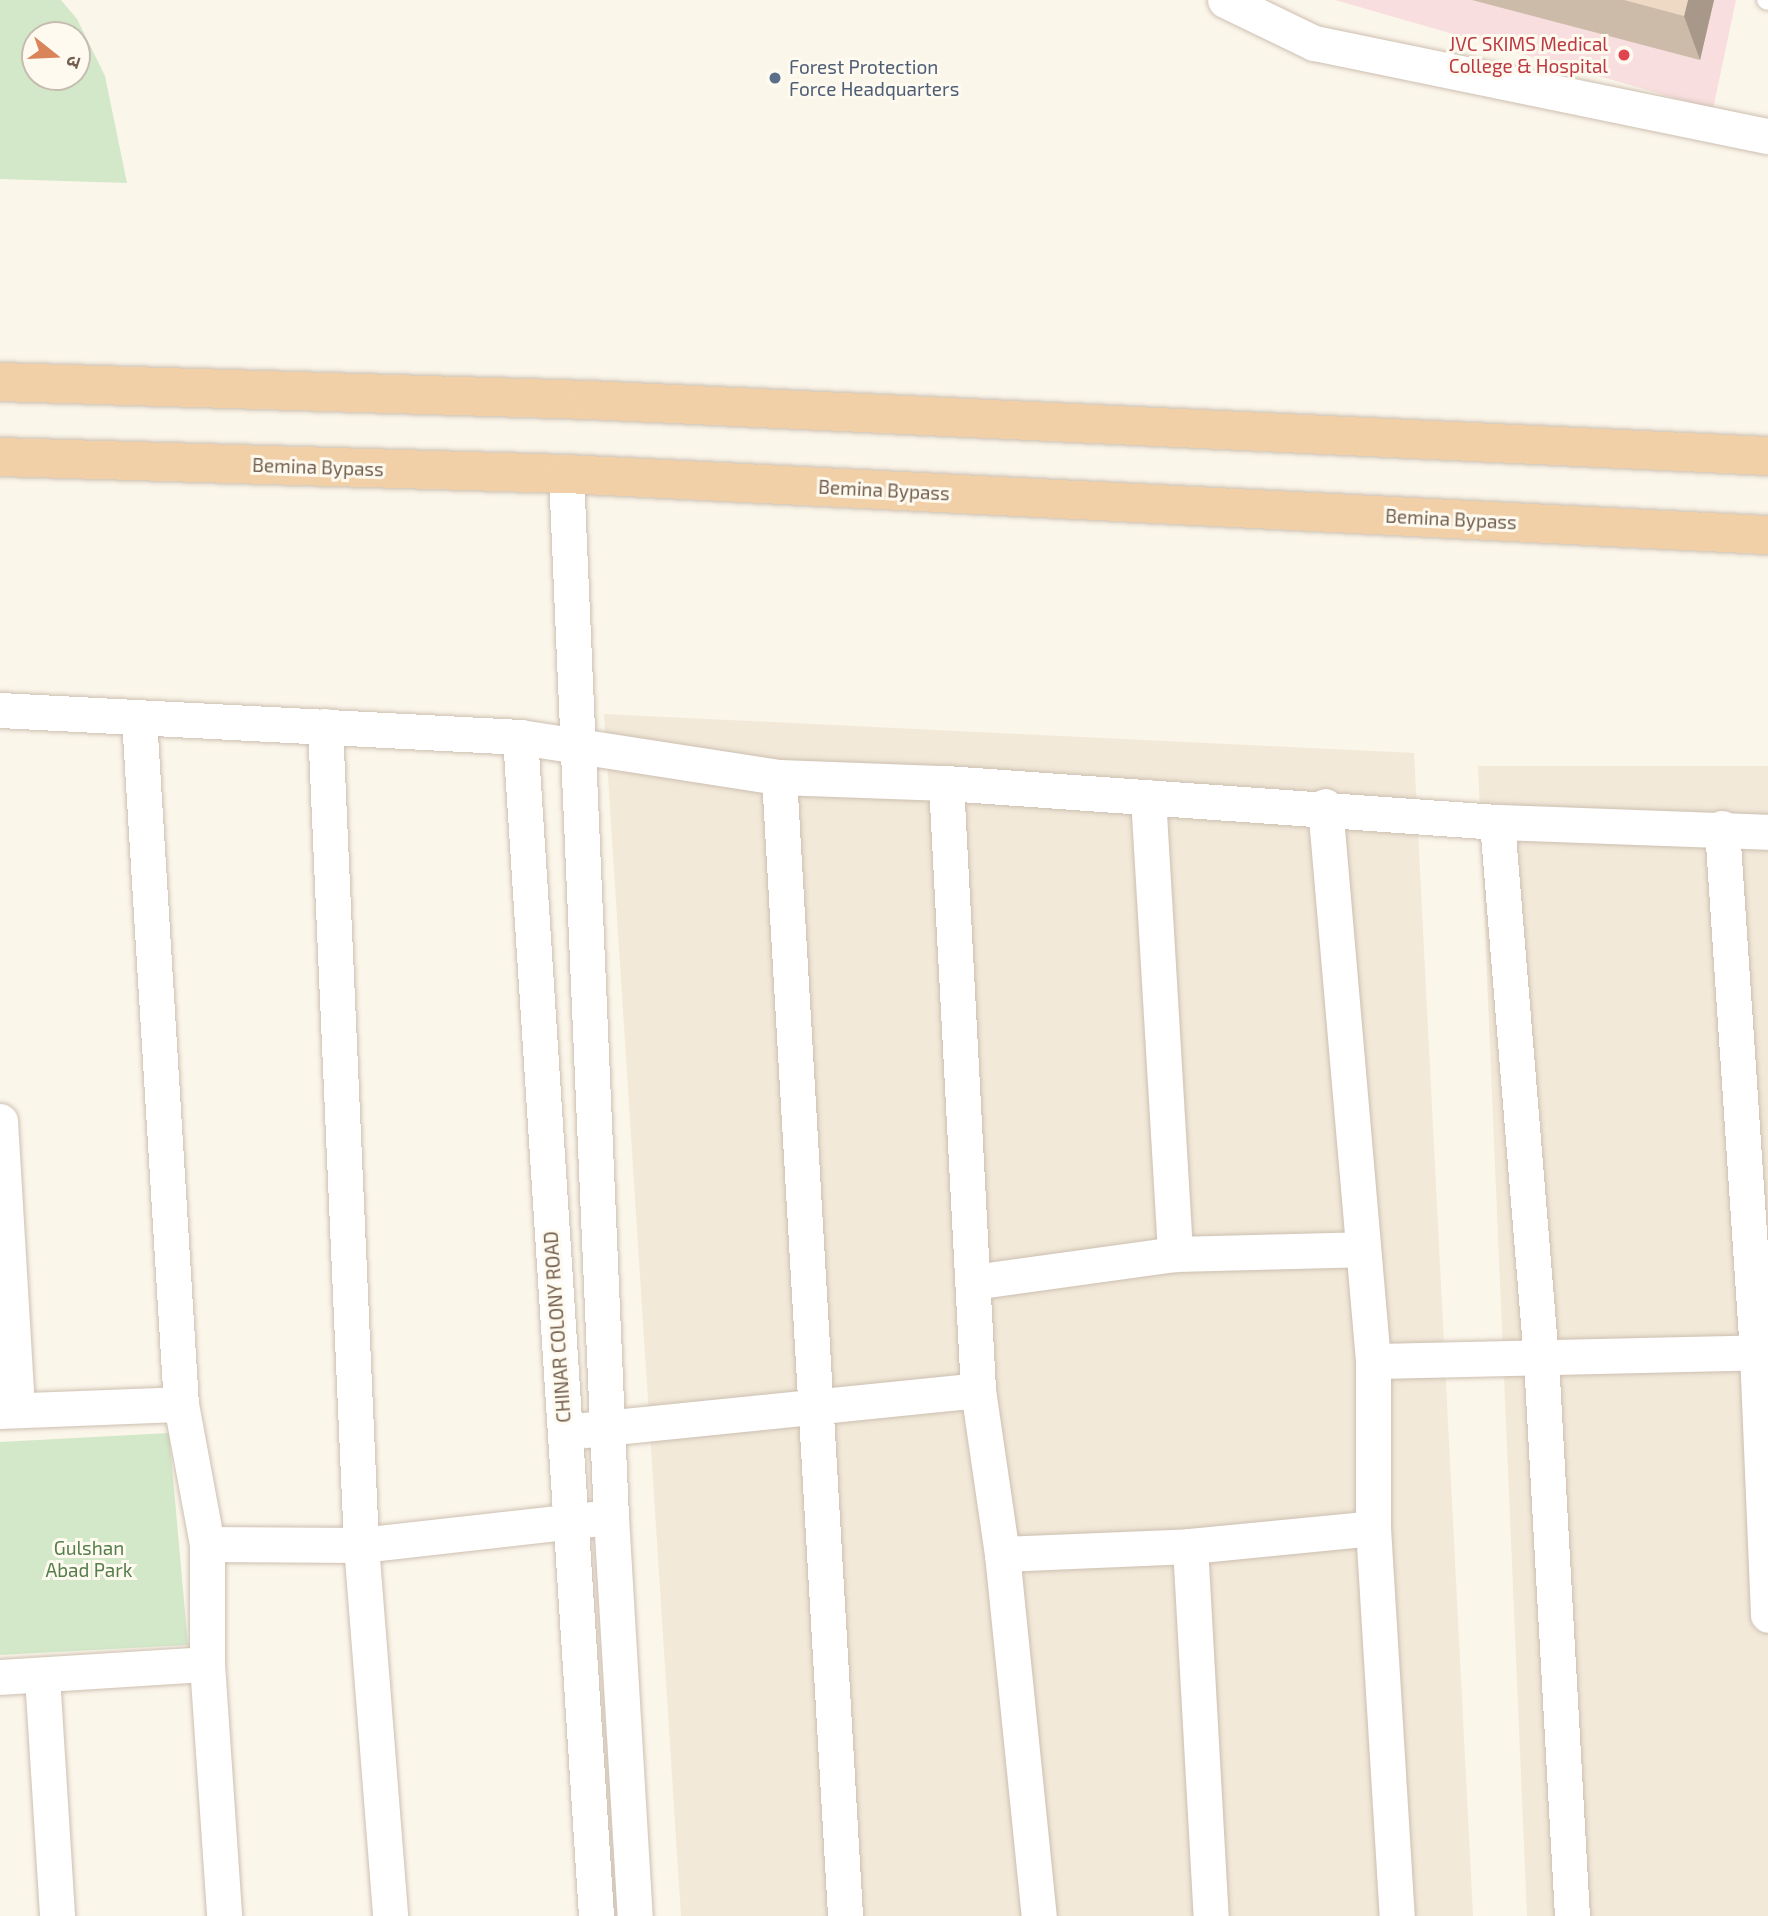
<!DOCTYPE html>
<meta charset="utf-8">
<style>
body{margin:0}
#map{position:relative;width:1768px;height:1916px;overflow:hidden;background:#fbf6ea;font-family:"Exo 2","Noto Sans Devanagari",sans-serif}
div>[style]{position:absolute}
.residential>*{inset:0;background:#f2e9d9}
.medical>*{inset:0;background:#f8dede}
.green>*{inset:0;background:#d2e8c9}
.roads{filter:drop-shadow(0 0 2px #cdbfb1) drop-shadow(0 0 2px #cdbfb1)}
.service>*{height:18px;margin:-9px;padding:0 9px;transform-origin:9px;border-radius:9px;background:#fff}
.minor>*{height:35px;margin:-17.5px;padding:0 17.5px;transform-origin:17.5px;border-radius:17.5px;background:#fff}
.trunk>*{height:38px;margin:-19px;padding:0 19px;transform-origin:19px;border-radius:19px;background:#f2d0a7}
.wall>*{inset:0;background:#cdbba9}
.shaded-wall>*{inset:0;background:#a79889}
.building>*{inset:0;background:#eed9c4}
.dots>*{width:19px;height:19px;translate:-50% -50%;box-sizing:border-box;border:4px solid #fefaf0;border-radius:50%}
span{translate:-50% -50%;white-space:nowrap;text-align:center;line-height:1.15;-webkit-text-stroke:6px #fefaf0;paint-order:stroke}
.health-label{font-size:19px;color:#be3a42}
.right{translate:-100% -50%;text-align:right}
.service-label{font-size:19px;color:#4e5e75}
.left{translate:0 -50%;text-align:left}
.street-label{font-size:19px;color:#74604f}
.park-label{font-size:19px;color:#547e4b}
.north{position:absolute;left:21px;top:21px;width:70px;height:70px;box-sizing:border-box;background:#fefaf0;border:2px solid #c7bcb0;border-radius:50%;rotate:108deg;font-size:19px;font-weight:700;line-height:28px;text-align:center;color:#74604f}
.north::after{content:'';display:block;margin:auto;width:24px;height:32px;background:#da845a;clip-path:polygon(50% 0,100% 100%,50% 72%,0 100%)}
</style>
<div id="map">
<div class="residential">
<div style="clip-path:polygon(604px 714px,1414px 753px,1473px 1916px,681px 1916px)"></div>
<div style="clip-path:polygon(1478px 766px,1768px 766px,1768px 1916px,1527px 1916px)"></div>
</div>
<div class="medical">
<div style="clip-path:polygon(1335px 0,1736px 0,1713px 109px)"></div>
</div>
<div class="green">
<div style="clip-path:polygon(evenodd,0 0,61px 0,77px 19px,105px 76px,127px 183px,0 179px,0 0,77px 35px,77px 77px,35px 77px,35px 35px,77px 35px)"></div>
<div style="clip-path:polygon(169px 1433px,188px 1645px,0 1655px,0 1442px)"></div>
</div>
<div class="roads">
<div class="service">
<div style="left:1766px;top:0;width:2px;rotate:27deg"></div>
</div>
<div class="minor">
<div style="left:1225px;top:0;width:99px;rotate:25.8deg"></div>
<div style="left:1314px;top:43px;width:463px;rotate:11.6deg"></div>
<div style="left:566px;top:474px;width:1044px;rotate:87.53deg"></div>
<div style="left:611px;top:1517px;width:400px;rotate:86.6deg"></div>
<div style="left:0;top:710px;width:521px;rotate:2.97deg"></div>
<div style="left:520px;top:737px;width:262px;rotate:8.8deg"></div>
<div style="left:779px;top:777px;width:167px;rotate:2.1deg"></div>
<div style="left:946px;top:783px;width:552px;rotate:4.05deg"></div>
<div style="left:1497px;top:822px;width:271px;rotate:2.1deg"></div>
<div style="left:139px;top:718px;width:687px;rotate:86.5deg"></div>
<div style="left:325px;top:726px;width:820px;rotate:87.48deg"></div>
<div style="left:361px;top:1545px;width:372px;rotate:85.5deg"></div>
<div style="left:520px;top:737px;width:1181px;rotate:86.31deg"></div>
<div style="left:779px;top:777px;width:1141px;rotate:86.68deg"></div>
<div style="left:946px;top:783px;width:608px;rotate:86.98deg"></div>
<div style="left:978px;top:1390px;width:166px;rotate:81.7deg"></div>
<div style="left:1002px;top:1554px;width:188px;rotate:-2.4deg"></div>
<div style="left:1190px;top:1546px;width:184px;rotate:-5.6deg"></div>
<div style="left:1373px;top:1528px;width:167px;rotate:-90deg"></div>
<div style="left:1373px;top:1361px;width:557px;rotate:-94.94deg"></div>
<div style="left:1148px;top:797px;width:458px;rotate:86.6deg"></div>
<div style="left:1497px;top:822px;width:540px;rotate:85.32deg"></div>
<div style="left:1541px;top:1360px;width:557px;rotate:86.81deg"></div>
<div style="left:1722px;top:828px;width:525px;rotate:86.18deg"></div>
<div style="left:1757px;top:1352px;width:263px;rotate:87.6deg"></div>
<div style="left:0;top:1121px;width:289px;rotate:86.6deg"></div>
<div style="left:973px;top:1282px;width:204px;rotate:-7.9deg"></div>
<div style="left:1175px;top:1254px;width:186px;rotate:-1.5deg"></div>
<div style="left:1373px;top:1361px;width:384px;rotate:-1.3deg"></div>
<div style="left:0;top:1411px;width:181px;rotate:-2.2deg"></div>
<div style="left:181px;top:1404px;width:142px;rotate:79.5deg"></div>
<div style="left:207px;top:1544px;width:120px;rotate:90deg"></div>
<div style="left:207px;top:1664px;width:253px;rotate:86.1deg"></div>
<div style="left:585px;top:1430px;width:395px;rotate:-5.8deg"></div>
<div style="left:1373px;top:1528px;width:389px;rotate:86.5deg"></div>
<div style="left:207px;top:1544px;width:154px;rotate:0.4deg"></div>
<div style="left:361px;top:1545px;width:234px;rotate:-6.4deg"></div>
<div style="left:1190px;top:1546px;width:371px;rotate:86.8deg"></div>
<div style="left:1002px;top:1554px;width:364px;rotate:84.2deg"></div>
<div style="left:42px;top:1676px;width:240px;rotate:86.4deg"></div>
<div style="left:0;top:1677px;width:207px;rotate:-3.6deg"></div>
</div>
<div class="trunk">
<div style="left:0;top:382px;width:589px;rotate:1.75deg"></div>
<div style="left:589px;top:400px;width:1180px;rotate:2.72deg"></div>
<div style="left:0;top:457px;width:566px;rotate:1.72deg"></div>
<div style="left:566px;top:474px;width:1204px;rotate:2.91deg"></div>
</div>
</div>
<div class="wall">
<div style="clip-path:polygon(1472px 0,1714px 0,1700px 60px)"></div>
</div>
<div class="shaded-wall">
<div style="clip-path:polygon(1688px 0,1714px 0,1700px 60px,1684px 16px)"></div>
</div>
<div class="building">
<div style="clip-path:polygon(1624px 0,1688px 0,1684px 16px)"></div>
</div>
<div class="dots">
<div style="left:1624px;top:55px;background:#e0444e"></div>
<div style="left:775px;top:78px;background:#5c6f8a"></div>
</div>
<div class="health-label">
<span class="right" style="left:1608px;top:55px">JVC SKIMS Medical<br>College &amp; Hospital</span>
</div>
<div class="service-label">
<span class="left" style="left:789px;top:78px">Forest Protection<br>Force Headquarters</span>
</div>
<div class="street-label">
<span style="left:318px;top:467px;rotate:2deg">Bemina Bypass</span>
<span style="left:884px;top:490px;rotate:3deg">Bemina Bypass</span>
<span style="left:1451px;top:519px;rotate:3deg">Bemina Bypass</span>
<span style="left:557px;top:1327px;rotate:-94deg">CHINAR COLONY ROAD</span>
</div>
<div class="park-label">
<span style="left:89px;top:1559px">Gulshan<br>Abad Park</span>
</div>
<div class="north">उ</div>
</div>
